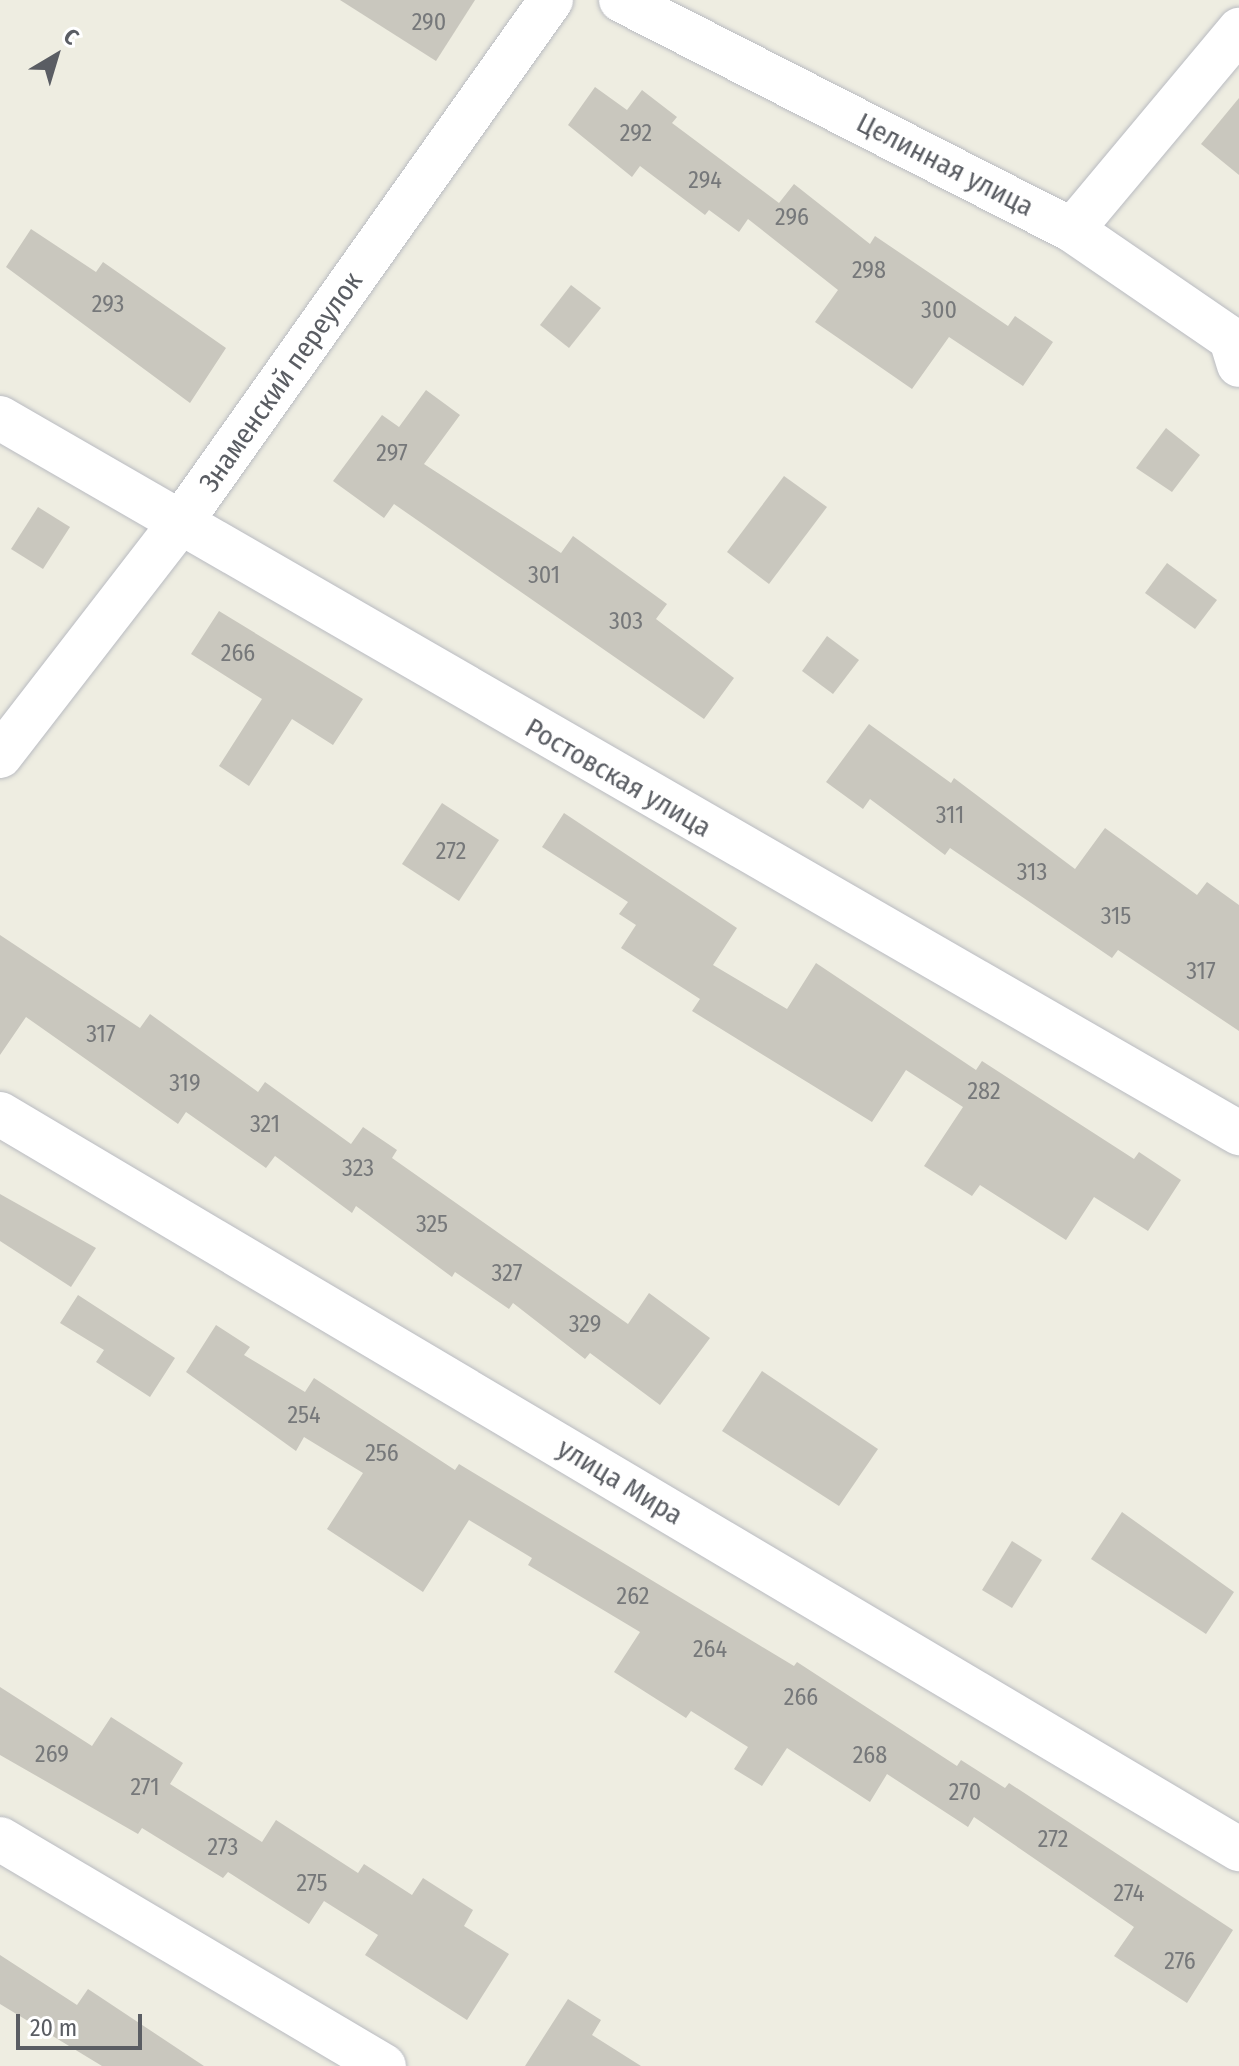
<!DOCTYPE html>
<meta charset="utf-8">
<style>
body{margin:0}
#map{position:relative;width:1239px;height:2066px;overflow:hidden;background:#eeede1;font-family:"Fira Sans Condensed",sans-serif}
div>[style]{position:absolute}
.building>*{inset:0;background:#c9c7be}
.roads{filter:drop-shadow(0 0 2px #b9bbc1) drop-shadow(0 0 2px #b9bbc1)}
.minor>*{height:44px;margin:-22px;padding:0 22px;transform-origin:22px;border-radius:22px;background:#fff}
span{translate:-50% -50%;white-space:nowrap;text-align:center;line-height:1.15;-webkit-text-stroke:6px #fff;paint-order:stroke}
.number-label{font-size:24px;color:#76787a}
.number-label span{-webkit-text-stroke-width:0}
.street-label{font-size:28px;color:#5a5d63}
.north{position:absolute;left:16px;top:16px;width:80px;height:80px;-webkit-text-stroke:6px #fff;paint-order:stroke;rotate:38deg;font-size:22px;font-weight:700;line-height:32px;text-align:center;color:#5a5d63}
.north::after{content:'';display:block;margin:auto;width:28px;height:36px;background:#5a5d63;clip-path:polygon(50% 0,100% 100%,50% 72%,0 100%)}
.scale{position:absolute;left:16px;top:2014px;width:126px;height:36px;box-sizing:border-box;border:4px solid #5a5d63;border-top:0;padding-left:10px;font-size:24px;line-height:28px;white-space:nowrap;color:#5a5d63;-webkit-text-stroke:6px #fff;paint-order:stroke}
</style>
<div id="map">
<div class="building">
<div style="clip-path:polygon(340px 0,475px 0,436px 61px)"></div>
<div style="clip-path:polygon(595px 87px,627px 110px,642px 90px,677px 117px,672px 123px,779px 203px,794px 184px,870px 244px,875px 236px,1008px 326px,1015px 316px,1053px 342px,1023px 386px,949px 337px,912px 389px,815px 322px,838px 290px,748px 219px,739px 232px,709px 210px,705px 215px,640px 166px,632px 177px,568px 125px)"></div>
<div style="clip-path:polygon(1239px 98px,1239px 175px,1201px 144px)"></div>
<div style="clip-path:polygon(31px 229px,96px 272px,103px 262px,226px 348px,190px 403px,6px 267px)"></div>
<div style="clip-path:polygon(571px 285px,601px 308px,569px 348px,540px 325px)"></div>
<div style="clip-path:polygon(426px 390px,460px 415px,424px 464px,561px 553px,573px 536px,667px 604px,656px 619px,734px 678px,704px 719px,394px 504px,384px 518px,333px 481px,382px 415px,399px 427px)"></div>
<div style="clip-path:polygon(1166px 428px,1200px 455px,1172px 492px,1136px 468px)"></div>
<div style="clip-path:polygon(784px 476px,827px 507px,769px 584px,727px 552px)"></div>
<div style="clip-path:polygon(38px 507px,70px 527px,43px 569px,11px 549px)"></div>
<div style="clip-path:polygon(1167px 563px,1217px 600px,1195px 629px,1145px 593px)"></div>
<div style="clip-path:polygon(219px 611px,363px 699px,333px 745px,292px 719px,249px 786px,219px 766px,262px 699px,191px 654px)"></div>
<div style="clip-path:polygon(827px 636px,859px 660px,833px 694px,802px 671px)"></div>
<div style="clip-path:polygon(869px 724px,951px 783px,954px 778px,1075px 869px,1105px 828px,1197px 895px,1207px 882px,1239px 905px,1239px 1031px,1118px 950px,1112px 958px,950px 848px,945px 855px,870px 799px,863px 809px,826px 782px)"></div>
<div style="clip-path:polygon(442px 803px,499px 840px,459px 901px,402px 864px)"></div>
<div style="clip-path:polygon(564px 813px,737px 928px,713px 965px,787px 1009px,816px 963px,976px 1070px,982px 1061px,1134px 1159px,1139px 1152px,1181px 1180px,1148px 1231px,1094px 1197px,1066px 1240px,980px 1185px,972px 1196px,924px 1166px,963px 1107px,906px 1070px,872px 1122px,692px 1011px,700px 999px,621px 948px,636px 925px,619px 914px,628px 902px,542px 847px)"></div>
<div style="clip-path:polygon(0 935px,140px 1028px,150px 1014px,258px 1092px,265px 1082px,351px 1144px,363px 1127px,397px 1150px,392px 1158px,628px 1324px,649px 1293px,710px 1338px,660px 1405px,590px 1353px,585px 1359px,513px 1303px,509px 1309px,455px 1272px,452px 1277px,356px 1206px,352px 1213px,275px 1156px,266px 1168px,186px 1112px,178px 1124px,26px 1017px,0 1055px)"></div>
<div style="clip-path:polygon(0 1194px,96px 1248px,71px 1287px,0 1241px)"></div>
<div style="clip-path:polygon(78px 1295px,175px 1358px,150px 1397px,96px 1362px,104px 1350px,60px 1323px)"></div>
<div style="clip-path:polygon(216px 1325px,250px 1347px,244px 1355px,305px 1392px,314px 1378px,455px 1470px,459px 1464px,794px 1666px,797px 1662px,957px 1766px,961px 1760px,1005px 1788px,1009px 1783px,1233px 1930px,1187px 2003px,1114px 1956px,1134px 1927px,974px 1817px,968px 1827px,887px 1774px,870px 1802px,787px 1748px,762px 1786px,734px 1769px,748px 1747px,691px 1711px,686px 1718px,614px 1672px,640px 1632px,528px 1565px,532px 1558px,469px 1520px,423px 1592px,327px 1529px,363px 1473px,304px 1437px,296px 1451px,186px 1372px)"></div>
<div style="clip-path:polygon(762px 1371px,878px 1449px,839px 1506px,722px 1431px)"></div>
<div style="clip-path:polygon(1122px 1512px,1234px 1592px,1206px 1634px,1091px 1559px)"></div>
<div style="clip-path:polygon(1012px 1541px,1042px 1560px,1012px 1608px,982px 1590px)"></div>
<div style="clip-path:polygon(0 1687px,92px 1746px,111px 1717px,183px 1763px,170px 1784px,262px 1842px,276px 1820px,358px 1873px,364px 1864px,412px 1895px,423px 1878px,473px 1910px,464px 1926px,509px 1954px,467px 2020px,365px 1955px,378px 1935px,324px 1901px,309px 1924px,228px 1872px,223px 1878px,142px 1828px,138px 1834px,0 1755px)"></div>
<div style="clip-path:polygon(0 1955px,77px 2005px,88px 1989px,204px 2066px,102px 2066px,0 2004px)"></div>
<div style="clip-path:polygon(568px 1999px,601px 2020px,592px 2035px,641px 2066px,525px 2066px)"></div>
</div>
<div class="roads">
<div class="minor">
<div style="left:621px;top:0;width:506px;rotate:27.02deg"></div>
<div style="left:1072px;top:230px;width:193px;rotate:34.4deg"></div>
<div style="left:1231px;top:339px;width:27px;rotate:73deg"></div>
<div style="left:1072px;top:230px;width:261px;rotate:-50.1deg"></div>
<div style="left:0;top:418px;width:1431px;rotate:29.99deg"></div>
<div style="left:0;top:756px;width:291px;rotate:-52.3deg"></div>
<div style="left:178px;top:526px;width:645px;rotate:-54.66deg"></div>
<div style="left:0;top:1114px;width:1441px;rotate:30.68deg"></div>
<div style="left:0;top:1839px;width:446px;rotate:30.6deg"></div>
</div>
</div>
<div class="number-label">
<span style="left:429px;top:23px">290</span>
<span style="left:636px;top:134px">292</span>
<span style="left:705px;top:181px">294</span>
<span style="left:792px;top:218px">296</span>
<span style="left:869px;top:271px">298</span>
<span style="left:108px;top:305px">293</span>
<span style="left:939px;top:311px">300</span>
<span style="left:392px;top:454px">297</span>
<span style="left:544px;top:576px">301</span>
<span style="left:626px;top:622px">303</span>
<span style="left:238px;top:654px">266</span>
<span style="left:950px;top:816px">311</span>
<span style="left:451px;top:852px">272</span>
<span style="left:1032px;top:873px">313</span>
<span style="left:1116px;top:917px">315</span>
<span style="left:1201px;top:972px">317</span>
<span style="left:101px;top:1035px">317</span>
<span style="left:185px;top:1084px">319</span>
<span style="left:984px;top:1092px">282</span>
<span style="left:265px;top:1125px">321</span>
<span style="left:358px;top:1169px">323</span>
<span style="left:432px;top:1225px">325</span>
<span style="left:507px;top:1274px">327</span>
<span style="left:585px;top:1325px">329</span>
<span style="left:304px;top:1416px">254</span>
<span style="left:382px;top:1454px">256</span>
<span style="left:633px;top:1597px">262</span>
<span style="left:710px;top:1650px">264</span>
<span style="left:801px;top:1698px">266</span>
<span style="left:52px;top:1755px">269</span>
<span style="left:870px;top:1756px">268</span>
<span style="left:145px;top:1788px">271</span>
<span style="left:965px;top:1793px">270</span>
<span style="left:1053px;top:1840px">272</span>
<span style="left:223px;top:1848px">273</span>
<span style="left:312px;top:1884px">275</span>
<span style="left:1129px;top:1894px">274</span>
<span style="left:1180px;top:1962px">276</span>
</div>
<div class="street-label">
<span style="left:945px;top:165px;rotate:27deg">Целинная улица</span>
<span style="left:281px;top:382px;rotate:-55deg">Знаменский переулок</span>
<span style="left:618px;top:778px;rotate:30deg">Ростовская улица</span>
<span style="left:620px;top:1482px;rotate:31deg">улица Мира</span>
</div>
<div class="north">С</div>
<div class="scale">20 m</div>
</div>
